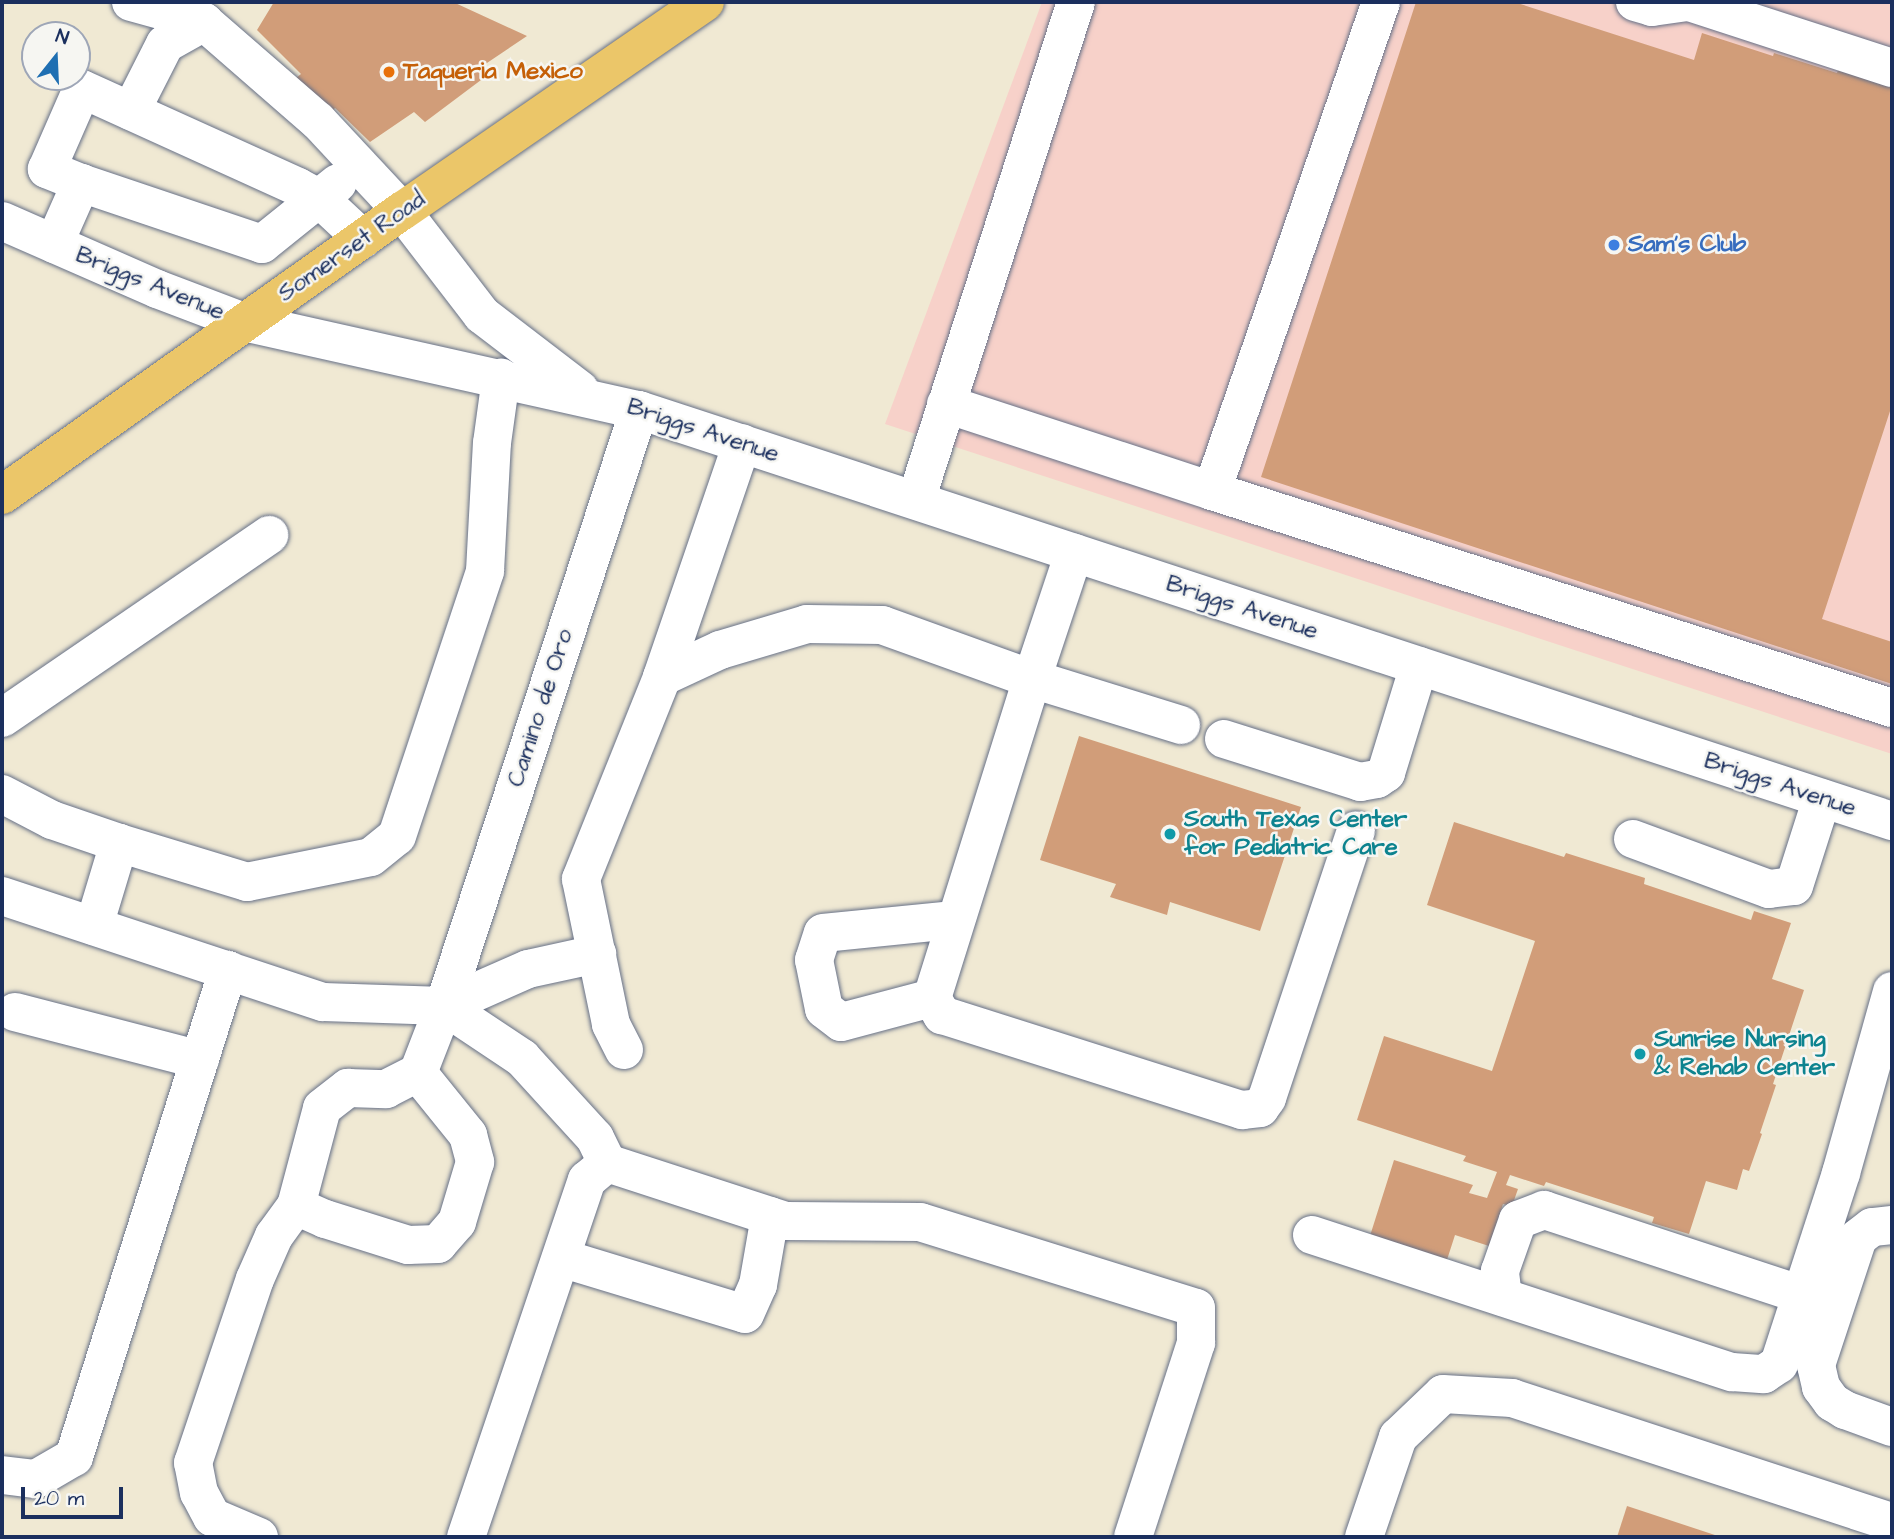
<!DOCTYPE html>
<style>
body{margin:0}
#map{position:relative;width:1894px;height:1539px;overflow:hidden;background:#f0e9d3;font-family:"Architects Daughter",sans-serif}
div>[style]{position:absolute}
.built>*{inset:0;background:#f7d1c9}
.building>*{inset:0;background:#d19d79}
.roads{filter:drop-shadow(0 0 2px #667087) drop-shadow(0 0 2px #667087)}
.minor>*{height:38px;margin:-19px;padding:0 19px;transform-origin:19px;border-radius:19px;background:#fff}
.major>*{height:38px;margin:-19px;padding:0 19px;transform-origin:19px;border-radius:19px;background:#ebc669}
.dots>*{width:19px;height:19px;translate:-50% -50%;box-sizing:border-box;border:4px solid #f6f6f2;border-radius:50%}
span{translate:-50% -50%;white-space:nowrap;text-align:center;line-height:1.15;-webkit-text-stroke:5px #f6f6f2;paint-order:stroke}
.food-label{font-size:24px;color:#c56008;font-weight:700}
.left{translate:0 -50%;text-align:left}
.shop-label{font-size:24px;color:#366cbe;font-weight:700}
.street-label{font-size:24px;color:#1b2f5e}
.culture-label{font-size:24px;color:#0d838f;font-weight:700}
.frame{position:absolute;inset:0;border:4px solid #1b2f5e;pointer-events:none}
.north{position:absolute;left:21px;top:21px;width:70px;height:70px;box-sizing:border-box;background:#f6f6f2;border:2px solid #9ea6b7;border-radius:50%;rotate:18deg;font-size:19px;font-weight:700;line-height:28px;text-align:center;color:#1b2f5e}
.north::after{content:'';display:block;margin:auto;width:24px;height:32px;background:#1f6fb2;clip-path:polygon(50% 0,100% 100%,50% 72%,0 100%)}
.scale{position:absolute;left:21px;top:1487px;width:102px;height:32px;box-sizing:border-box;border:4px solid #1b2f5e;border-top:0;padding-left:9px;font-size:21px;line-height:24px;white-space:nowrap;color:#1b2f5e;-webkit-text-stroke:5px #f6f6f2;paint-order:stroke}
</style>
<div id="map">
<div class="built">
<div style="clip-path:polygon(1042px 2px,1892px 2px,1892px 754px,885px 424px)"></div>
</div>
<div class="building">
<div style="clip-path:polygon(274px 2px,453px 2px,527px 36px,478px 69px,485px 77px,425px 122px,414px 112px,370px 142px,335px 108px,332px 111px,296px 78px,301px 74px,257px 30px)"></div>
<div style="clip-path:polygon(1416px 2px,1514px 2px,1694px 60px,1702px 33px,1773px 56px,1774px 53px,1837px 73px,1839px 67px,1892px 85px,1892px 405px,1822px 619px,1892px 642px,1892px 684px,1261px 477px)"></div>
<div style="clip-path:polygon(1079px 736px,1301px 807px,1260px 931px,1170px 902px,1167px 915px,1110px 897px,1116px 884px,1040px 860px)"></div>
<div style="clip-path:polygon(1454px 822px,1564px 857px,1566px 853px,1645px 878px,1644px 884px,1751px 920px,1754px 911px,1791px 923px,1772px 979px,1804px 990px,1773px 1084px,1776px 1085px,1760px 1133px,1762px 1134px,1749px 1171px,1743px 1169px,1737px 1190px,1706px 1181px,1689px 1234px,1652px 1223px,1654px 1217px,1546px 1182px,1544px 1186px,1510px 1175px,1506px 1185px,1518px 1189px,1512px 1206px,1503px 1204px,1489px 1246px,1455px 1235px,1445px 1266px,1369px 1239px,1394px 1160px,1473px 1185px,1469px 1193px,1487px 1198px,1497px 1172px,1463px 1161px,1466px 1156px,1357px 1120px,1384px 1036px,1492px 1071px,1535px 941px,1427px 905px)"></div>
<div style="clip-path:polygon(1627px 1506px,1721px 1537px,1617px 1537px)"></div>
</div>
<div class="roads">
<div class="minor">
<div style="left:131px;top:2px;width:76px;rotate:15.3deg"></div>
<div style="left:204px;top:22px;width:151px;rotate:41deg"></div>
<div style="left:318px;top:121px;width:123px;rotate:47deg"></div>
<div style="left:402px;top:211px;width:131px;rotate:52.4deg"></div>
<div style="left:482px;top:315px;width:123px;rotate:37.4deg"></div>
<div style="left:1635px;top:2px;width:18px;rotate:16deg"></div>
<div style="left:1652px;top:7px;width:34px;rotate:-8deg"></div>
<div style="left:1689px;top:2px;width:213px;rotate:18deg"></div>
<div style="left:131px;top:111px;width:75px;rotate:-63.1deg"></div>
<div style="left:165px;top:44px;width:45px;rotate:-29.4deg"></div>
<div style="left:81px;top:183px;width:37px;rotate:-158deg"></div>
<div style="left:47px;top:169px;width:87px;rotate:-66.4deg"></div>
<div style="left:82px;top:89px;width:237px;rotate:24.4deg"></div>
<div style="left:298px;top:187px;width:24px;rotate:28deg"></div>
<div style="left:319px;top:198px;width:60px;rotate:43deg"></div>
<div style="left:2px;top:221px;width:169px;rotate:23.7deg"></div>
<div style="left:157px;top:289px;width:93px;rotate:20.8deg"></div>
<div style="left:244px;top:322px;width:405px;rotate:12.6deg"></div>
<div style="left:639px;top:410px;width:1319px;rotate:18.16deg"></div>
<div style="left:54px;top:244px;width:67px;rotate:-66.1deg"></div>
<div style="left:81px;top:183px;width:191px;rotate:18.6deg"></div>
<div style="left:262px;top:244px;width:97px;rotate:-38.8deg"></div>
<div style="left:946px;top:404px;width:280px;rotate:18.1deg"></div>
<div style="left:1212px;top:491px;width:517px;rotate:-70.93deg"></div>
<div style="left:1212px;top:491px;width:714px;rotate:17.7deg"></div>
<div style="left:916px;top:500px;width:523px;rotate:-72.19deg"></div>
<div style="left:662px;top:677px;width:247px;rotate:-71.1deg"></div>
<div style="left:2px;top:718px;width:324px;rotate:-34.4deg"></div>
<div style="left:1181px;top:725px;width:156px;rotate:-162.8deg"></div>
<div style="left:1032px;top:679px;width:334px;rotate:107.4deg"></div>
<div style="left:932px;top:998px;width:20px;rotate:60deg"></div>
<div style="left:942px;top:1015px;width:315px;rotate:17.6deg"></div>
<div style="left:1242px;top:1110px;width:18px;rotate:-6deg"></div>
<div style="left:1260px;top:1108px;width:12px;rotate:-55deg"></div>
<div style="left:1267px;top:1098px;width:282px;rotate:-71.6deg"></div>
<div style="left:1224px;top:739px;width:143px;rotate:17.5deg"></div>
<div style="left:1360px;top:782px;width:17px;rotate:-10deg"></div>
<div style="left:1377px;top:779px;width:11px;rotate:-34deg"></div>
<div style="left:1386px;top:773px;width:112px;rotate:-72.9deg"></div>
<div style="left:2px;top:794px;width:56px;rotate:27.5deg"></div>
<div style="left:52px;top:820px;width:71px;rotate:18.9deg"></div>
<div style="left:1633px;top:839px;width:145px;rotate:20.2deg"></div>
<div style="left:1769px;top:889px;width:25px;rotate:-7deg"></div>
<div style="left:1794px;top:886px;width:92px;rotate:-72.3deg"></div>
<div style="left:2px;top:896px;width:338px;rotate:18.3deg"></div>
<div style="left:323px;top:1002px;width:121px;rotate:1.9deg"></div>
<div style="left:444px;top:1006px;width:94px;rotate:33.7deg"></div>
<div style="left:522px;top:1058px;width:108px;rotate:47.6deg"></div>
<div style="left:595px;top:1138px;width:28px;rotate:64deg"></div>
<div style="left:607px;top:1163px;width:188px;rotate:18deg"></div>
<div style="left:786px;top:1221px;width:134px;rotate:0.4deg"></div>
<div style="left:920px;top:1222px;width:289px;rotate:17.3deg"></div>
<div style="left:1196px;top:1308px;width:35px;rotate:90deg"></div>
<div style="left:1196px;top:1343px;width:204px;rotate:108deg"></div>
<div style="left:94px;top:926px;width:87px;rotate:-73.2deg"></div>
<div style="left:119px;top:843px;width:134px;rotate:16.9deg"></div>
<div style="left:247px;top:882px;width:126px;rotate:-11.4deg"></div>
<div style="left:371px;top:857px;width:33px;rotate:-39deg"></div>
<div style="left:397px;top:836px;width:279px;rotate:-71.6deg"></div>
<div style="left:485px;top:571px;width:128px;rotate:-86.9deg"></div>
<div style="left:492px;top:443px;width:66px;rotate:-82.1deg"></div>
<div style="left:932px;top:998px;width:94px;rotate:165.2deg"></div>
<div style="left:841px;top:1022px;width:21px;rotate:-143deg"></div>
<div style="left:824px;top:1009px;width:50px;rotate:-101.5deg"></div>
<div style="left:814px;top:960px;width:28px;rotate:-72deg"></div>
<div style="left:823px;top:933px;width:132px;rotate:-5.7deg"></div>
<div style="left:444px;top:1006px;width:92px;rotate:-23.8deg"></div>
<div style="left:528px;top:969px;width:71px;rotate:-12.3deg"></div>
<div style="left:15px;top:1012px;width:191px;rotate:14.5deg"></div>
<div style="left:624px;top:1050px;width:29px;rotate:-117deg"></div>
<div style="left:611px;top:1024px;width:148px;rotate:-101.7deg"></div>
<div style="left:581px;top:879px;width:218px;rotate:-68.1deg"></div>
<div style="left:662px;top:677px;width:64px;rotate:-25deg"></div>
<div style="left:720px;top:650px;width:91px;rotate:-16.6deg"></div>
<div style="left:807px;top:624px;width:75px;rotate:0.8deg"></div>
<div style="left:882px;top:625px;width:159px;rotate:19.8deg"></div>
<div style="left:1032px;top:679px;width:133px;rotate:-71.6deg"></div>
<div style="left:418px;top:1073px;width:80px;rotate:51.1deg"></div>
<div style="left:468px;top:1135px;width:28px;rotate:75deg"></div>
<div style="left:475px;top:1162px;width:63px;rotate:106.7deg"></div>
<div style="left:457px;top:1222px;width:29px;rotate:131deg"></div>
<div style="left:438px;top:1244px;width:30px;rotate:178deg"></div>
<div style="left:408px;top:1245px;width:87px;rotate:-162.6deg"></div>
<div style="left:325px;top:1219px;width:32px;rotate:-156deg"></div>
<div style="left:296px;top:1206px;width:101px;rotate:-75.1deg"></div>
<div style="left:322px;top:1108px;width:33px;rotate:-38deg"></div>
<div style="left:348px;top:1088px;width:38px;rotate:2deg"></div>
<div style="left:386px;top:1089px;width:36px;rotate:-27deg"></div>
<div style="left:418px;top:1073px;width:72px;rotate:-68.8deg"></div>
<div style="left:444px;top:1006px;width:627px;rotate:-71.88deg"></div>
<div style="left:1892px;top:1225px;width:20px;rotate:174deg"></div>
<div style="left:1872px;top:1227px;width:18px;rotate:142deg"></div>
<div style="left:1858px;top:1238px;width:134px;rotate:108.3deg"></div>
<div style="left:1816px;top:1365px;width:23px;rotate:77deg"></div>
<div style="left:1821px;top:1387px;width:19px;rotate:54deg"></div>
<div style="left:1832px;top:1402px;width:15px;rotate:32deg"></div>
<div style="left:1845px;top:1410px;width:50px;rotate:19.9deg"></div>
<div style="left:1312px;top:1235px;width:442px;rotate:18.1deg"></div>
<div style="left:1732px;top:1372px;width:32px;rotate:4deg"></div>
<div style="left:1764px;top:1374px;width:18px;rotate:-34deg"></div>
<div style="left:1779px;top:1364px;width:201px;rotate:-72deg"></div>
<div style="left:1841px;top:1173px;width:189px;rotate:-74.3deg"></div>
<div style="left:561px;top:1258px;width:192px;rotate:16.9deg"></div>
<div style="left:745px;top:1314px;width:32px;rotate:-66deg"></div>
<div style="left:758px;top:1285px;width:70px;rotate:-80.1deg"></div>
<div style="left:1503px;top:1297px;width:26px;rotate:-97deg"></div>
<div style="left:1500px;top:1271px;width:54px;rotate:-70.6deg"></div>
<div style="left:1518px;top:1220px;width:28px;rotate:-21deg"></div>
<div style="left:1544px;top:1210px;width:269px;rotate:18.2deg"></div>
<div style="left:2px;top:1475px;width:34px;rotate:7deg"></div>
<div style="left:36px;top:1479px;width:44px;rotate:-30.1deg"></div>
<div style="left:74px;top:1457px;width:511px;rotate:-72.45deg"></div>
<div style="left:259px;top:1537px;width:51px;rotate:-156.9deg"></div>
<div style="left:212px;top:1517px;width:27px;rotate:-118deg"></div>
<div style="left:199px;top:1493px;width:31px;rotate:-101deg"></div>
<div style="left:193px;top:1463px;width:194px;rotate:-71.4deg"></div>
<div style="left:255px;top:1279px;width:47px;rotate:-66.2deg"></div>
<div style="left:274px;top:1236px;width:37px;rotate:-54deg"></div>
<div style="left:466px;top:1537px;width:377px;rotate:-71.3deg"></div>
<div style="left:587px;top:1180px;width:26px;rotate:-40deg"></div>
<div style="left:1364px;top:1537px;width:106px;rotate:-71.2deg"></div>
<div style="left:1398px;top:1437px;width:62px;rotate:-43.7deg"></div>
<div style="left:1443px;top:1394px;width:69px;rotate:3.3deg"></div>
<div style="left:1512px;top:1398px;width:400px;rotate:18.1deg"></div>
</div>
<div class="major">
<div style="left:2px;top:495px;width:491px;rotate:-35.4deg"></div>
<div style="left:402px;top:211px;width:368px;rotate:-34.6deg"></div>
</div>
</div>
<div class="dots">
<div style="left:389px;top:72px;background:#e8710a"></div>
<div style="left:1614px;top:245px;background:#3f7fe0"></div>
<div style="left:1170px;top:834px;background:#0f9aa8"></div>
<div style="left:1640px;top:1054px;background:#0f9aa8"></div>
</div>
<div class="food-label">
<span class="left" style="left:403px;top:72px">Taqueria Mexico</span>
</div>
<div class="shop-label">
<span class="left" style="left:1628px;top:245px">Sam's Club</span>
</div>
<div class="street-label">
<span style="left:352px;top:247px;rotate:-35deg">Somerset Road</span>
<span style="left:150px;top:284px;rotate:22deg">Briggs Avenue</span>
<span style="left:703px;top:431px;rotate:18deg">Briggs Avenue</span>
<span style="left:1242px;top:608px;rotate:18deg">Briggs Avenue</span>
<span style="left:541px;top:708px;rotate:-72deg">Camino de Oro</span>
<span style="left:1780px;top:785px;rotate:18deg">Briggs Avenue</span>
</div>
<div class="culture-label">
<span class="left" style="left:1184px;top:834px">South Texas Center<br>for Pediatric Care</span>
<span class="left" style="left:1654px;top:1054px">Sunrise Nursing<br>&amp; Rehab Center</span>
</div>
<div class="frame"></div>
<div class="north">N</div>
<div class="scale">20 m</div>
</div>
